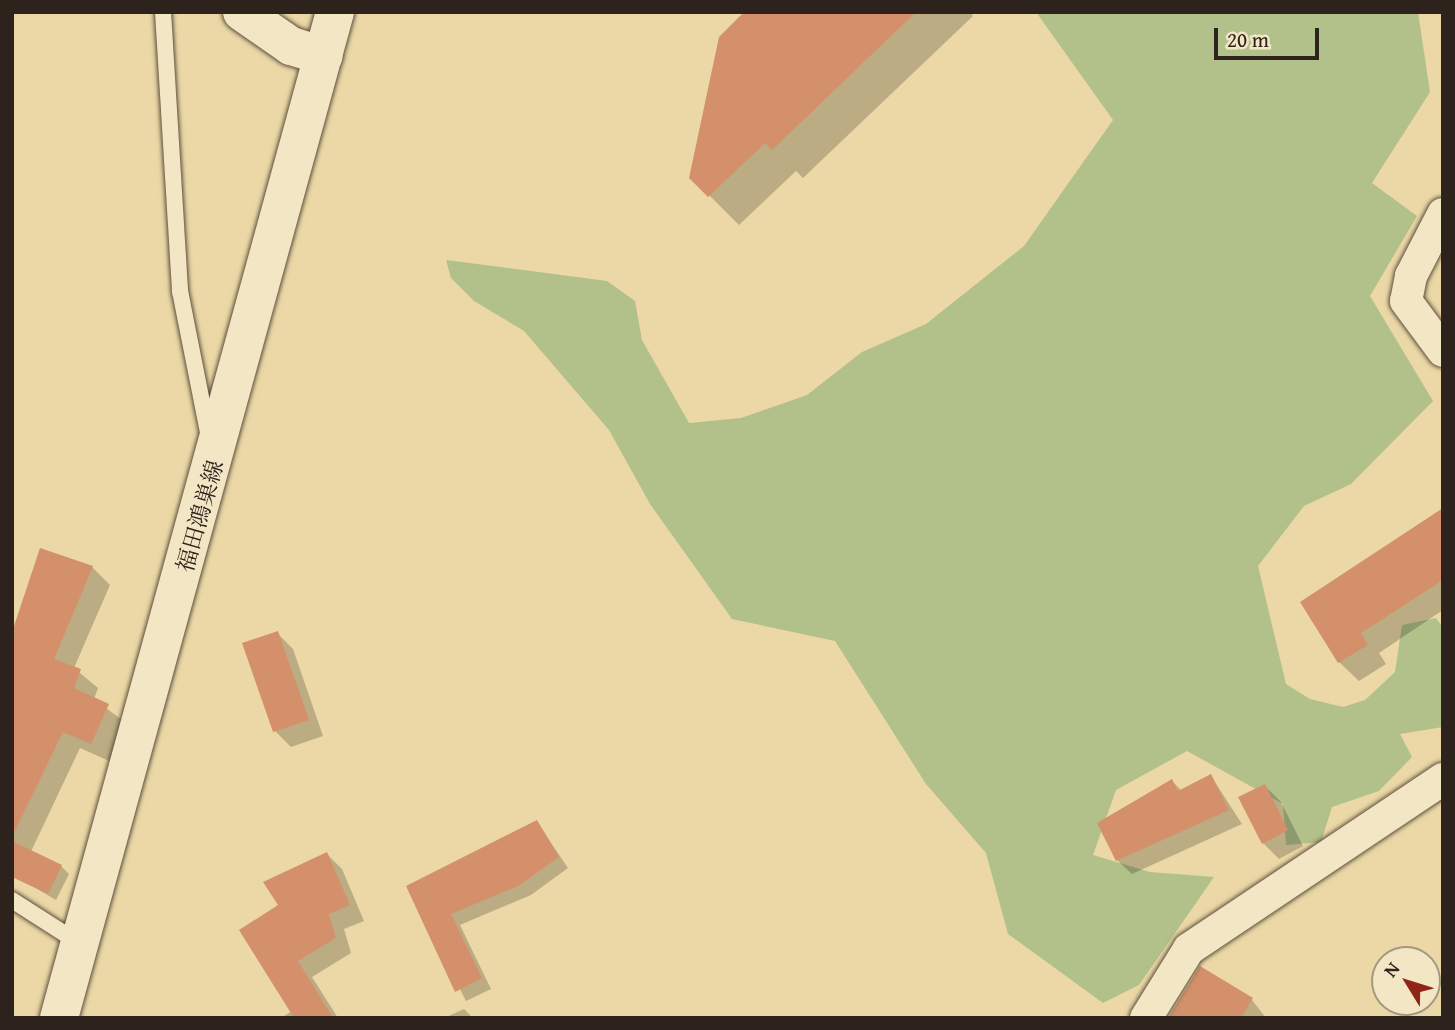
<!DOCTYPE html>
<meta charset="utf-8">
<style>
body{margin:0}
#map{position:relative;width:1455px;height:1030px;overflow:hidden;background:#ebd8a6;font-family:"Gentium Book Plus","Noto Serif JP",serif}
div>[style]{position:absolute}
.green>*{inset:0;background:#b2c08a}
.shadow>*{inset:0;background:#0003}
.building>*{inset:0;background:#d3906a}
.roads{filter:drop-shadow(0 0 2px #5d503e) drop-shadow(0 0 2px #5d503e)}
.service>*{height:16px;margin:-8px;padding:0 8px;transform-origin:8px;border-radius:8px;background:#f2e6c5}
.minor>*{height:32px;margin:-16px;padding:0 16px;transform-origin:16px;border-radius:16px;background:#f2e6c5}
.tertiary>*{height:38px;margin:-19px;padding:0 19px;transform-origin:19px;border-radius:19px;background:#f2e6c5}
.secondary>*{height:38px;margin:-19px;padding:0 19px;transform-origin:19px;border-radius:19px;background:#f2e6c5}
span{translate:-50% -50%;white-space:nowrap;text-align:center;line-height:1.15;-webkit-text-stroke:5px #f2e6c5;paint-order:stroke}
.street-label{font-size:23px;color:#2e231c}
.frame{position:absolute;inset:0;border:14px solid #2e231c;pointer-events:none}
.north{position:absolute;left:1371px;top:946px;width:70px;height:70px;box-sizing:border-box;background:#f2e6c5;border:2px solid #a49881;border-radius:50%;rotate:308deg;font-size:19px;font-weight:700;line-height:28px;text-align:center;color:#2e231c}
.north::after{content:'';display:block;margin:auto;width:24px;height:32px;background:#8f2418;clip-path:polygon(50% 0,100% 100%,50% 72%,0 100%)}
.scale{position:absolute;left:1214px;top:28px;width:105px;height:32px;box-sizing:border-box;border:4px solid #2e231c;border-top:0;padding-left:9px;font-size:21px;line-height:24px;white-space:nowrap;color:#2e231c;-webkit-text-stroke:5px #f2e6c5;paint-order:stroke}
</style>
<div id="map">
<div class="green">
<div style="clip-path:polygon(1036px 12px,1418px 12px,1430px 92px,1372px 183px,1417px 216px,1370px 296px,1433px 401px,1351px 484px,1304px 506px,1258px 566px,1286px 684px,1310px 699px,1343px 707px,1365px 700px,1395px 672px,1402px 625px,1436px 618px,1443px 628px,1443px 727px,1400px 734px,1412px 757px,1379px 791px,1332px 807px,1321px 842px,1286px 845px,1283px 804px,1187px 751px,1116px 790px,1093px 855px,1150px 872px,1214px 877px,1139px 985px,1103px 1003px,1008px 934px,986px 853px,926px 784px,835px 641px,732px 619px,650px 504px,609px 430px,524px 331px,474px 301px,451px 278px,446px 260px,607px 281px,635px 301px,642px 340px,689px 423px,741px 418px,807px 395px,862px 352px,926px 324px,1024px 246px,1113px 120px)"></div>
</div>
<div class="shadow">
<div style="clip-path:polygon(747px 12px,970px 12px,973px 16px,803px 178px,796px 171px,739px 225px,691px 177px)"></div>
<div style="clip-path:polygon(1443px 516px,1443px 610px,1379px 653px,1386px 664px,1359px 681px,1339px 662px)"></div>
<div style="clip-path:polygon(92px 567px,110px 585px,74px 668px,98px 688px,94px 699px,126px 723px,109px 761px,80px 748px,18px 879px,12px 876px,12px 638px)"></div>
<div style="clip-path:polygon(277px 633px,293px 649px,323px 736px,291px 747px,275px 731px)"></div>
<div style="clip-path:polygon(1211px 776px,1242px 824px,1132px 874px,1117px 860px,1172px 781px,1182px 791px)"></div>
<div style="clip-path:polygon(1265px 786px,1281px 802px,1303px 846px,1279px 859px,1263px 843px)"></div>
<div style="clip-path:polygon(537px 822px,568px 868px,531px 895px,460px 925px,491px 989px,466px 1001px,408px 887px)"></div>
<div style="clip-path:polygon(327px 854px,342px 869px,364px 921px,344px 929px,351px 953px,312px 977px,338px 1018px,281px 1018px,292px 1011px,280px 906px)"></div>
<div style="clip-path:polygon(61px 866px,69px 874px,56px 900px,22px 880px)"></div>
<div style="clip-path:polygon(1252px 1000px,1266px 1018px,1170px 1018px)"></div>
<div style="clip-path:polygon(464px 1009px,473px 1018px,444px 1018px)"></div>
</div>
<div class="building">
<div style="clip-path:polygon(744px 12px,916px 12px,772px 150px,765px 143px,708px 197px,689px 178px,719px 37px)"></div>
<div style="clip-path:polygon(1443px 508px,1443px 580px,1361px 633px,1368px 645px,1338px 663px,1300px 602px)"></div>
<div style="clip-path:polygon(40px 548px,93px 566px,54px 659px,81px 669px,74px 688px,109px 704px,91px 744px,63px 732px,12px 837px,12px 632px)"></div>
<div style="clip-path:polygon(278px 631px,309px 720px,273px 732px,242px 643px)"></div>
<div style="clip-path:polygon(1211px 774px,1229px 810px,1116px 861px,1097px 823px,1172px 779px,1178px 791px)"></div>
<div style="clip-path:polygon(1265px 784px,1288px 830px,1262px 844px,1238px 797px)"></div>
<div style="clip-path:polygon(537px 820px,559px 857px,520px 885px,451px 914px,482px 978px,455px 992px,406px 886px)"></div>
<div style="clip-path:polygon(12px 841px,62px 865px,48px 894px,12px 877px)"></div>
<div style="clip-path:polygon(327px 852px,350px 905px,329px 914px,336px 938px,298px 961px,333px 1018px,294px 1018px,239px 930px,278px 905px,263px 882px)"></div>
<div style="clip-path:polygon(1200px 966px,1253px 998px,1241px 1018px,1168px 1018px)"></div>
</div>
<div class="roads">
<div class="service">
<div style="left:163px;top:12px;width:280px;rotate:86.5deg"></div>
<div style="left:180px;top:291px;width:150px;rotate:78.8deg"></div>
<div style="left:12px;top:900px;width:80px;rotate:32.7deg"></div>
</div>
<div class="minor">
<div style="left:1443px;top:214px;width:70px;rotate:117.3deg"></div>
<div style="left:1411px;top:276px;width:25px;rotate:101deg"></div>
<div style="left:1406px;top:301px;width:62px;rotate:53.5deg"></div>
<div style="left:1146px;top:1018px;width:81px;rotate:-58.1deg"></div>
<div style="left:1189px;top:949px;width:306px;rotate:-33.8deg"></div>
</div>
<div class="tertiary">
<div style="left:242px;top:12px;width:60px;rotate:34.8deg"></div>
<div style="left:291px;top:46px;width:34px;rotate:17deg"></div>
</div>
<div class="secondary">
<div style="left:59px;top:1018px;width:1043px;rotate:-74.66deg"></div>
</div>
</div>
<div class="street-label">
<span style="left:200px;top:516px;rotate:-74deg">福田鴻巣線</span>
</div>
<div class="frame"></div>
<div class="north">N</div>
<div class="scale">20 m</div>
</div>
